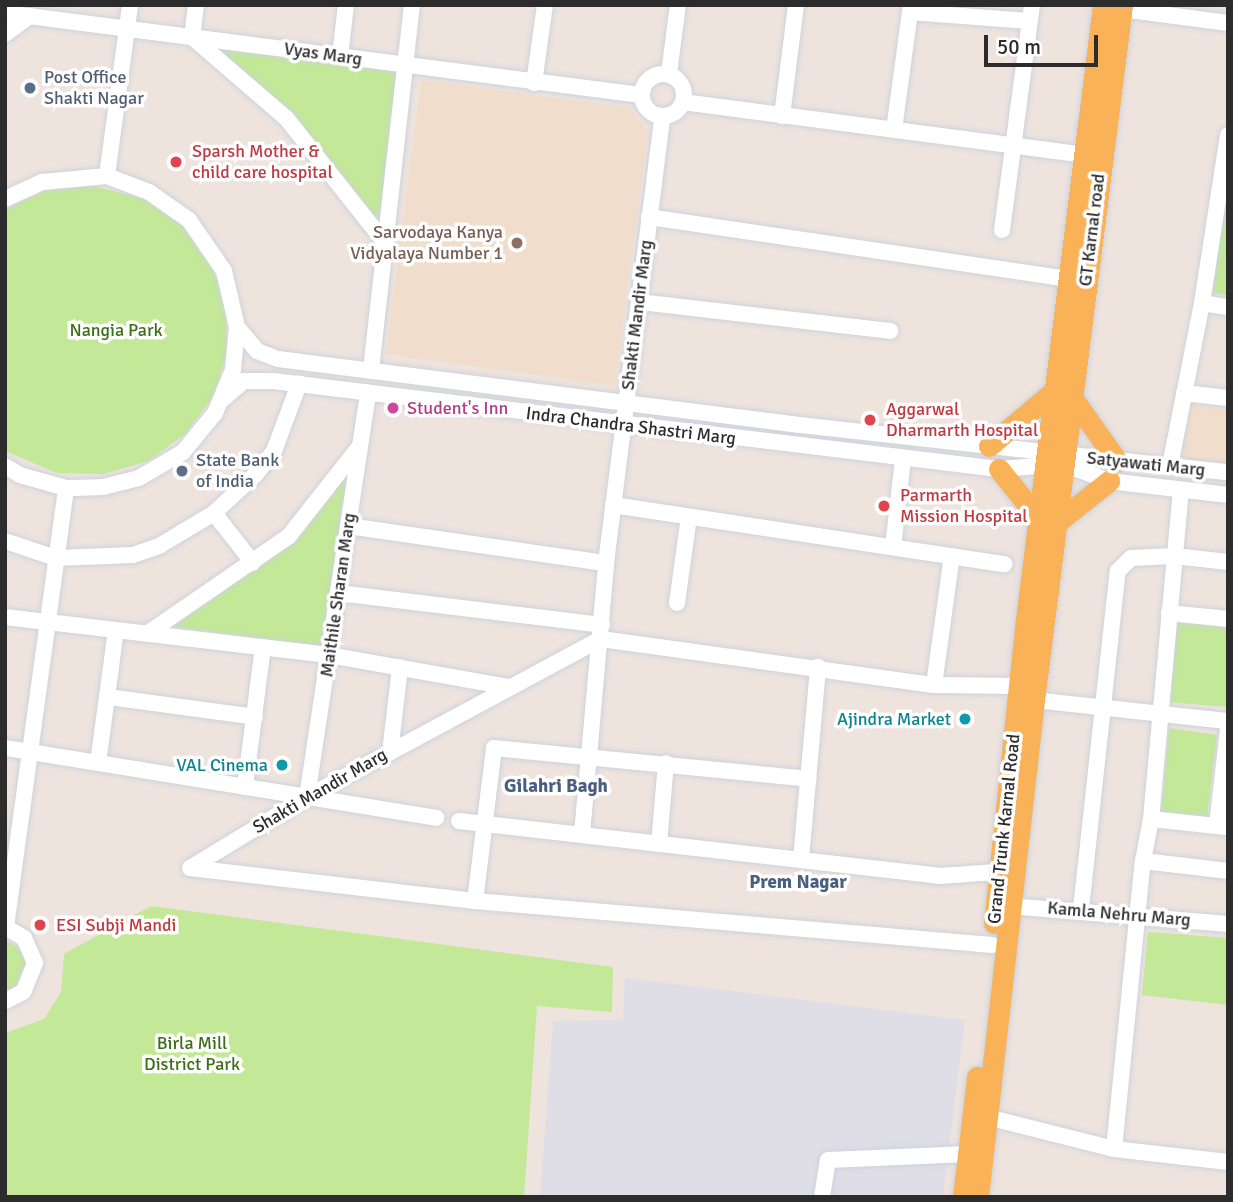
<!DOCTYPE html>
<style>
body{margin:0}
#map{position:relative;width:1233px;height:1202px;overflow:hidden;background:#eee3dd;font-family:Signika,sans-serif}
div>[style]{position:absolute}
.industrial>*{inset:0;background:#dfdee6}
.education>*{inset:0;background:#f1ddcc}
.green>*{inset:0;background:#c3e897}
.roads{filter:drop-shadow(0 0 2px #cbd3de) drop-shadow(0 0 2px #cbd3de)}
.minor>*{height:16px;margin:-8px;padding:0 8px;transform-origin:8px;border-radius:8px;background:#fff}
.minor>.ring{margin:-8px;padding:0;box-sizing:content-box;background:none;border:16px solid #fff;border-radius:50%}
.major>*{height:21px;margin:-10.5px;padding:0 10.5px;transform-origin:10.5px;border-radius:10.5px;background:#f9b257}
.dots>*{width:19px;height:19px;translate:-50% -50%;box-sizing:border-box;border:4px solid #fff;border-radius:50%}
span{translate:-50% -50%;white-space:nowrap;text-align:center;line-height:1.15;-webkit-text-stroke:7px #fff;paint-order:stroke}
.street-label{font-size:18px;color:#2c2c2c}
.service-label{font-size:18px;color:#4e5e75}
.left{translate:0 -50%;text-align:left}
.health-label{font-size:18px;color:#be3a42}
.education-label{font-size:18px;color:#785e54}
.right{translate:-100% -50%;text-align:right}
.park-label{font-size:18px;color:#3b6f16}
.hotel-label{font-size:18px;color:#b23c85}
.culture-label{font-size:18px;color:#0d838f}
.neighbourhood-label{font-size:19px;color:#495e80;font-weight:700}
.frame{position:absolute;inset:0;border:7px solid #2c2c2c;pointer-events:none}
.scale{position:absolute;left:984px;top:35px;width:114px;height:32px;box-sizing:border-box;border:4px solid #2c2c2c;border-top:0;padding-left:9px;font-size:21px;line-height:24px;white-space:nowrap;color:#2c2c2c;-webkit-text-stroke:5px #fff;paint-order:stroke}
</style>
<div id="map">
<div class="industrial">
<div style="clip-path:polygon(625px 978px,965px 1020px,943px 1197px,540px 1197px,553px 1021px,623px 1020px)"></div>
</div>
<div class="education">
<div style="clip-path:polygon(421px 80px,630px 108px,648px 132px,614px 386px,386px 354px)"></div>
<div style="clip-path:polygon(1187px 403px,1228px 410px,1227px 465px,1178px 461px)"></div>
</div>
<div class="green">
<div style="clip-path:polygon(211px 45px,398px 69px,383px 231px,308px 132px)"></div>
<div style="clip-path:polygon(93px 186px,142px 198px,183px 226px,211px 263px,226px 307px,227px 353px,213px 397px,185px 434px,148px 461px,103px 474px,57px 473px,5px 451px,5px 209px,44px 191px)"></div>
<div style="clip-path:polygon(1227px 192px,1228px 192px,1228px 295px,1212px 293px)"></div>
<div style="clip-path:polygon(348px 474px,324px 647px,168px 626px,282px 550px)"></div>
<div style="clip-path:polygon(1173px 618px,1228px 622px,1227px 707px,1167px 702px)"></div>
<div style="clip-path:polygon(1169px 728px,1217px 735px,1207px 818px,1161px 814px)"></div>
<div style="clip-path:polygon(151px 906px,613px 967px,612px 1012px,537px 1006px,524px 1197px,5px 1197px,5px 1033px,44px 1019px,61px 992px,64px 954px)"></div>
<div style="clip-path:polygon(1148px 932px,1228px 938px,1228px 1005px,1142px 995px)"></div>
<div style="clip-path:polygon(5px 941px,20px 948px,27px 963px,20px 985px,5px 992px)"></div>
</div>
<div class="roads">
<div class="minor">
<div style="left:196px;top:5px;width:32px;rotate:97deg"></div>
<div style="left:192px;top:37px;width:125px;rotate:40.8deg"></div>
<div style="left:287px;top:119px;width:161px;rotate:51.6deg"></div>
<div style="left:1122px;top:9px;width:107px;rotate:7.5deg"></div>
<div style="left:910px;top:12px;width:119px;rotate:4.3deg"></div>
<div style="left:5px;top:13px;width:641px;rotate:7.35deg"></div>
<div style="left:5px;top:34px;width:31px;rotate:-36deg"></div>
<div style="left:340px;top:56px;width:51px;rotate:-83.3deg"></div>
<div style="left:669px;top:73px;width:69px;rotate:-82.5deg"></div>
<div class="ring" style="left:642px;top:74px;width:26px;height:26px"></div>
<div style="left:534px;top:83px;width:79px;rotate:-82deg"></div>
<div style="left:683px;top:102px;width:404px;rotate:7.5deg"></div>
<div style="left:782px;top:116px;width:112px;rotate:-82.8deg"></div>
<div style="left:894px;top:130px;width:126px;rotate:-82.3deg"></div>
<div style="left:1228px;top:135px;width:170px;rotate:98.8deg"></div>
<div style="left:1202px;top:303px;width:26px;rotate:9deg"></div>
<div style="left:107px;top:176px;width:173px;rotate:-82.3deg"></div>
<div style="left:5px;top:199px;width:41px;rotate:-24.7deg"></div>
<div style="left:42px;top:182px;width:65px;rotate:-5.3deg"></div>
<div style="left:107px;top:176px;width:45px;rotate:20.9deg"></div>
<div style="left:149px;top:192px;width:49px;rotate:35deg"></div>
<div style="left:189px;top:220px;width:62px;rotate:55.5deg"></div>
<div style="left:224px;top:271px;width:57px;rotate:76.9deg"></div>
<div style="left:237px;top:327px;width:43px;rotate:95.3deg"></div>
<div style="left:233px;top:370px;width:47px;rotate:112.7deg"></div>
<div style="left:215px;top:413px;width:50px;rotate:129.4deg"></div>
<div style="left:183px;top:452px;width:51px;rotate:149.4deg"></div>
<div style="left:139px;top:478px;width:36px;rotate:166deg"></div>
<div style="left:104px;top:487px;width:38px;rotate:178deg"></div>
<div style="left:66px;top:488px;width:48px;rotate:-164.2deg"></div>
<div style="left:20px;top:475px;width:17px;rotate:-149deg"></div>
<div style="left:649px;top:217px;width:424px;rotate:8.4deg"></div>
<div style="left:1002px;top:230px;width:227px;rotate:-82.4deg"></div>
<div style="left:640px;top:302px;width:252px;rotate:6.6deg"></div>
<div style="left:237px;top:327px;width:31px;rotate:50deg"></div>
<div style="left:257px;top:351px;width:22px;rotate:21deg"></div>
<div style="left:278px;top:359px;width:526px;rotate:7.21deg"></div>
<div style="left:800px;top:425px;width:431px;rotate:6.3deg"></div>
<div style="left:371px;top:370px;width:367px;rotate:-83.6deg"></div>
<div style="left:1184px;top:393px;width:44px;rotate:6.5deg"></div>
<div style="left:223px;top:399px;width:28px;rotate:-41deg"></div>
<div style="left:244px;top:381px;width:29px"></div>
<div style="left:273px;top:381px;width:731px;rotate:6.91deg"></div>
<div style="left:999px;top:469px;width:64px;rotate:-4.5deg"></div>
<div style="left:1063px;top:464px;width:49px;rotate:20.3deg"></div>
<div style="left:1109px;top:481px;width:120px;rotate:6.7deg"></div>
<div style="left:1170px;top:466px;width:166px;rotate:-78.9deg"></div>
<div style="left:613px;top:505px;width:396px;rotate:8.6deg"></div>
<div style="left:214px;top:513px;width:63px;rotate:52deg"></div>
<div style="left:348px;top:526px;width:261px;rotate:8.2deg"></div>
<div style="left:5px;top:541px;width:54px;rotate:18.4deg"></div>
<div style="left:56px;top:558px;width:77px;rotate:-2.2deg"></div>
<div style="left:133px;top:555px;width:28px;rotate:-19deg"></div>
<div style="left:159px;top:546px;width:64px;rotate:-31deg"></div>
<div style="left:214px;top:513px;width:57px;rotate:-42.9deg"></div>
<div style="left:256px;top:474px;width:29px;rotate:-52deg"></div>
<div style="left:274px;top:451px;width:72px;rotate:-69.5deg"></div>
<div style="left:893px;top:547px;width:89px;rotate:-83.5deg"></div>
<div style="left:338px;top:593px;width:266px;rotate:6.9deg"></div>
<div style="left:677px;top:603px;width:87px;rotate:-82.1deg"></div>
<div style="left:1169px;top:613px;width:59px;rotate:5.8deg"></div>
<div style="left:5px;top:617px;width:326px;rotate:6.7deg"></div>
<div style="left:329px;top:655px;width:182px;rotate:10.1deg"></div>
<div style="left:148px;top:633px;width:171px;rotate:-34.5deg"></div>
<div style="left:289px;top:536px;width:113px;rotate:-51.8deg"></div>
<div style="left:934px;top:685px;width:130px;rotate:-82.1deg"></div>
<div style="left:108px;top:697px;width:148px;rotate:7.7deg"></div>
<div style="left:1034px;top:700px;width:195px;rotate:6.2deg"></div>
<div style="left:5px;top:748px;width:437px;rotate:9.2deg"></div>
<div style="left:390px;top:752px;width:85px;rotate:-83.2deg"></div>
<div style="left:98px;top:763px;width:134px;rotate:-82.3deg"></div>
<div style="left:245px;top:787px;width:141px;rotate:-82.7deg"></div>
<div style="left:307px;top:797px;width:409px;rotate:-81.4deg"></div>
<div style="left:1151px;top:819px;width:75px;rotate:6.1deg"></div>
<div style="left:459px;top:821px;width:483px;rotate:6.5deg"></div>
<div style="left:939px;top:876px;width:58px;rotate:-3.9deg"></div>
<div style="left:1217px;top:826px;width:98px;rotate:-83.5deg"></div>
<div style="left:582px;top:834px;width:272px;rotate:-84.9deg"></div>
<div style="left:606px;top:563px;width:450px;rotate:-82.8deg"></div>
<div style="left:659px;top:844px;width:81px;rotate:-85.1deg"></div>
<div style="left:801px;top:859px;width:193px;rotate:-84.9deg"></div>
<div style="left:1143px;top:861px;width:86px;rotate:6.7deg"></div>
<div style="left:190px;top:868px;width:137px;rotate:-31.3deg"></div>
<div style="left:307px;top:797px;width:334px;rotate:-28.3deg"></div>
<div style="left:601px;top:639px;width:336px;rotate:7.9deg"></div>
<div style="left:934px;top:685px;width:85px;rotate:0.7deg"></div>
<div style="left:190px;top:868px;width:287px;rotate:6.6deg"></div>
<div style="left:475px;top:901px;width:519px;rotate:4.86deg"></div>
<div style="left:475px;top:901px;width:154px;rotate:-82.9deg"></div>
<div style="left:494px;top:748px;width:316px;rotate:5.6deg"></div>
<div style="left:1009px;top:906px;width:220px;rotate:4.7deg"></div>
<div style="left:1081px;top:909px;width:340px;rotate:-83.8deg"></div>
<div style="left:1118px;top:571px;width:18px;rotate:-45deg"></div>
<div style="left:1131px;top:558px;width:44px;rotate:-2.6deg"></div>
<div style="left:1175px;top:556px;width:53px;rotate:6.5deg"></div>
<div style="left:5px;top:927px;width:22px;rotate:30deg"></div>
<div style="left:24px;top:938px;width:27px;rotate:66deg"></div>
<div style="left:35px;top:963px;width:31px;rotate:112deg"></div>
<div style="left:23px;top:992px;width:20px;rotate:153deg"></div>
<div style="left:6px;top:927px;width:443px;rotate:-82.2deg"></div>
<div style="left:987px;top:1117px;width:131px;rotate:14.1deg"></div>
<div style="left:1114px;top:1149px;width:115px;rotate:6.5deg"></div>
<div style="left:1114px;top:1149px;width:289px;rotate:-84.3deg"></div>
<div style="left:1143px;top:861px;width:43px;rotate:-79.2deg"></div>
<div style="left:1151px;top:819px;width:330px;rotate:-84.8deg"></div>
<div style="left:822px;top:1197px;width:37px;rotate:-81deg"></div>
<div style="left:828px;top:1160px;width:140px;rotate:-2.5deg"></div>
</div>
<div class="major">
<div style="left:1071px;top:396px;width:80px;rotate:54.7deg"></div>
<div style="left:989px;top:446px;width:87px;rotate:-40.3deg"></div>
<div style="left:999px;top:469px;width:64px;rotate:51.3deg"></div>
<div style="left:1056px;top:523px;width:68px;rotate:-38.4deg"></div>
<div style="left:994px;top:923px;width:306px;rotate:-84deg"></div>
<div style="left:1026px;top:619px;width:619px;rotate:-82.85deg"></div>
<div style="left:963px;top:1197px;width:121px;rotate:-83.3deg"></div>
<div style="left:978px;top:1197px;width:500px;rotate:-83.57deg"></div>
<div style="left:1034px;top:700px;width:701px;rotate:-82.78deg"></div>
</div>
</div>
<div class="dots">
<div style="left:30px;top:88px;background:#5c6f8a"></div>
<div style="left:176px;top:162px;background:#e0444e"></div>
<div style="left:517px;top:243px;background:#8d6e63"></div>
<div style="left:393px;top:408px;background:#d1479c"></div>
<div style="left:870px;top:420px;background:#e0444e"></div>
<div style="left:182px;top:471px;background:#5c6f8a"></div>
<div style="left:884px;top:506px;background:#e0444e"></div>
<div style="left:965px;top:719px;background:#0f9aa8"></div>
<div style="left:282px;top:765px;background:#0f9aa8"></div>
<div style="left:40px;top:925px;background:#e0444e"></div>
</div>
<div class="street-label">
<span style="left:323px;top:54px;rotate:8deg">Vyas Marg</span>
<span style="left:1092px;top:230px;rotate:-83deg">GT Karnal road</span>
<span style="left:637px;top:315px;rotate:-83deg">Shakti Mandir Marg</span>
<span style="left:631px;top:426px;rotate:7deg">Indra Chandra Shastri Marg</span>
<span style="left:1146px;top:464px;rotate:6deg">Satyawati Marg</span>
<span style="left:338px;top:595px;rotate:-82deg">Maithile Sharan Marg</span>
<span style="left:320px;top:791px;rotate:-30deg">Shakti Mandir Marg</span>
<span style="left:1004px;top:829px;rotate:-84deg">Grand Trunk Karnal Road</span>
<span style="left:1119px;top:914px;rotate:5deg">Kamla Nehru Marg</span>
</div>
<div class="service-label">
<span class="left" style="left:44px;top:88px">Post Office<br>Shakti Nagar</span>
<span class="left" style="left:196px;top:471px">State Bank<br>of India</span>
</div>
<div class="health-label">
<span class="left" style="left:192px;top:162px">Sparsh Mother &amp;<br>child care hospital</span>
<span class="left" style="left:886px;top:420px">Aggarwal<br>Dharmarth Hospital</span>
<span class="left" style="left:900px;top:506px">Parmarth<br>Mission Hospital</span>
<span class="left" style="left:56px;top:925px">ESI Subji Mandi</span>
</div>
<div class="education-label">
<span class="right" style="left:503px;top:243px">Sarvodaya Kanya<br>Vidyalaya Number 1</span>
</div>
<div class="park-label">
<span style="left:116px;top:330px">Nangia Park</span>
<span style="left:192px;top:1054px">Birla Mill<br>District Park</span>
</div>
<div class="hotel-label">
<span class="left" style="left:407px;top:408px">Student's Inn</span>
</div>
<div class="culture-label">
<span class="right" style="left:951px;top:719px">Ajindra Market</span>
<span class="right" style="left:268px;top:765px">VAL Cinema</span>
</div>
<div class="neighbourhood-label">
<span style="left:556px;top:787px">Gilahri Bagh</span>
<span style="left:798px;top:883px">Prem Nagar</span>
</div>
<div class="frame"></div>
<div class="scale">50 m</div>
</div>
